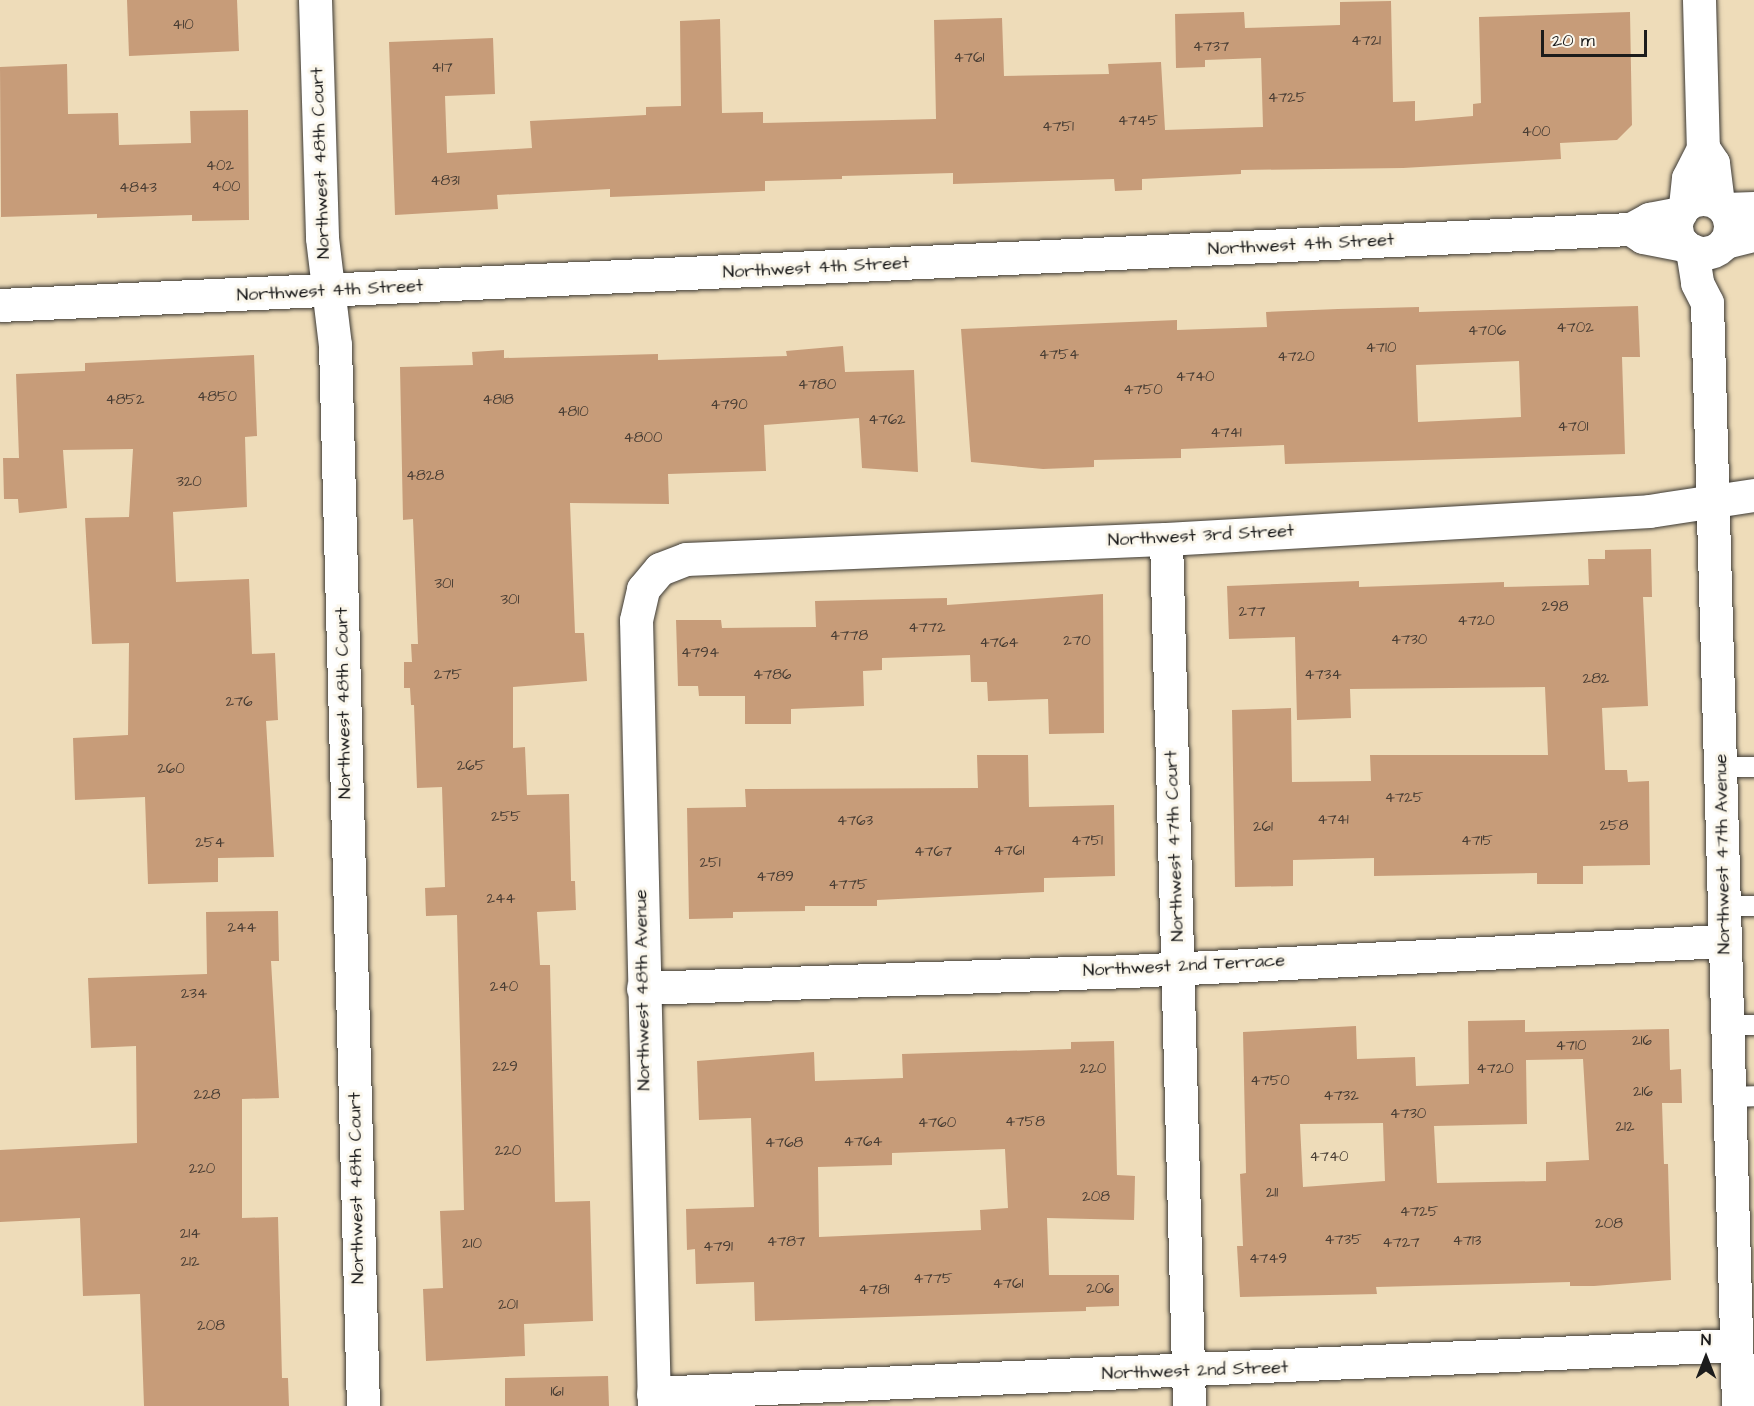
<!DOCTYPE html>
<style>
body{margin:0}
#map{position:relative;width:1754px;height:1406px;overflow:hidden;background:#eedcb9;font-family:"Architects Daughter",sans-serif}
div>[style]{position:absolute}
.building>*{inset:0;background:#c79c79}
.roads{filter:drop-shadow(0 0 2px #3c3934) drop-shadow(0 0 2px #3c3934)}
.service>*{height:20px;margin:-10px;padding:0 10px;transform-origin:10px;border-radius:10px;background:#fff}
.minor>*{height:33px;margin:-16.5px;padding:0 16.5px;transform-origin:16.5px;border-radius:16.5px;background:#fff}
.tertiary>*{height:33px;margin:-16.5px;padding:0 16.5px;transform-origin:16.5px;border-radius:16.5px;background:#fff}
.tertiary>.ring{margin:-16.5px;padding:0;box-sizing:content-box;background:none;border:33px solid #fff;border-radius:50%}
span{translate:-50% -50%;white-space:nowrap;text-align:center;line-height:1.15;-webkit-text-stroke:6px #fbf7ec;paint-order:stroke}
.number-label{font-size:15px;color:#473c33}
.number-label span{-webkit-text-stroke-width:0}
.street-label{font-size:18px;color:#1c1c1c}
.north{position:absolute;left:1676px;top:1328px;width:60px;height:60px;-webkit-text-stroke:4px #fbf7ec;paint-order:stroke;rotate:0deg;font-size:16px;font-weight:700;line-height:24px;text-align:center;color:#1c1c1c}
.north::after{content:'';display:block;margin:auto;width:21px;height:27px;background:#1c1c1c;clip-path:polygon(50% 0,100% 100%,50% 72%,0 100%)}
.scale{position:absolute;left:1541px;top:30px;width:106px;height:27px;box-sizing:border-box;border:3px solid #1c1c1c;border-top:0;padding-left:8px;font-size:18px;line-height:21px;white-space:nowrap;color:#1c1c1c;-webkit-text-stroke:4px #fbf7ec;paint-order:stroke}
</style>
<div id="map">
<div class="building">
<div style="clip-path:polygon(127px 0,237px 0,239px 51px,129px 56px)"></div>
<div style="clip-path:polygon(1391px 1px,1393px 102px,1415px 101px,1415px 121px,1473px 116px,1473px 104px,1481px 103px,1479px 17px,1630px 12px,1632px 125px,1617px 140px,1560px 143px,1561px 159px,1403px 168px,1241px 170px,1241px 174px,1142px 179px,1142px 190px,1115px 191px,1114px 179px,953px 184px,953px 173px,842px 176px,842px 179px,765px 181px,765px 191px,610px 197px,610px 189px,497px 195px,498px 209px,395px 215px,389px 42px,493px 38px,495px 94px,445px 96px,447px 153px,532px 148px,530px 121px,646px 115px,646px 107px,681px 106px,680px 21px,720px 19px,722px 113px,763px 112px,763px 123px,936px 119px,934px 20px,1002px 18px,1004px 76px,1109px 74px,1108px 64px,1161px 62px,1165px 130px,1263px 127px,1261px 58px,1205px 60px,1205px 67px,1176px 68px,1175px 14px,1244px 12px,1245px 28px,1340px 25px,1340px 2px)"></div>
<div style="clip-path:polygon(67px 64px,68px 114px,118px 113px,119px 145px,191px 143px,190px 111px,248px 110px,249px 220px,192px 221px,192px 215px,97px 218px,97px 214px,1px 217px,0 67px)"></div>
<div style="clip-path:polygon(evenodd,1638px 306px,1640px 357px,1622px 357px,1625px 454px,1285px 464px,1284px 445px,1181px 449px,1181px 458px,1094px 460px,1094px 467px,1043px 469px,971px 462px,961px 329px,1177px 320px,1177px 330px,1267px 327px,1266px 312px,1338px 309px,1419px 307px,1419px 312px,1638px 306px,1519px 361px,1521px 417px,1418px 422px,1416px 365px,1519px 361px)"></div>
<div style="clip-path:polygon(843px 346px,845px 372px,914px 370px,918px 472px,862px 468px,859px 418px,764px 425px,766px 471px,668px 474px,669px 504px,570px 503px,575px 633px,584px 633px,587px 681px,513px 687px,513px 748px,525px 747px,527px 795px,569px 794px,571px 881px,575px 881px,576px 910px,537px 912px,540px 965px,550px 965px,555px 1202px,590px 1201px,593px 1321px,524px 1324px,525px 1356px,426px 1361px,423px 1289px,443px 1288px,440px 1211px,464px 1210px,457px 915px,426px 916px,425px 888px,445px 887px,442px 787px,417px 788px,414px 705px,411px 705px,410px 688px,404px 688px,404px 662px,412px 662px,411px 644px,418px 644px,413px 519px,403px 520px,400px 367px,473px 365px,472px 352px,504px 350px,504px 358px,658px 354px,658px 360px,787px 356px,786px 351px)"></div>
<div style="clip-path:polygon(254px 355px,257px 436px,245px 437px,247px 507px,173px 512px,176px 582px,249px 579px,252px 654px,275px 653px,278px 720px,266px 721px,274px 857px,218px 858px,218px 882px,148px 884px,145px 797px,75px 800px,73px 738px,128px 735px,129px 643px,92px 644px,85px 518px,129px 517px,133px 449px,63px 450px,67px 508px,19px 513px,18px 499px,4px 499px,3px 458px,19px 458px,16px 374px,85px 371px,85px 363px)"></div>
<div style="clip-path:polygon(1651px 549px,1652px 597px,1643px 597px,1648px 706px,1602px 708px,1605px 770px,1627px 770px,1628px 782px,1649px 781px,1650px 865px,1583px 866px,1583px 884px,1537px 884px,1537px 873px,1374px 876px,1374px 858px,1293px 860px,1293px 886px,1235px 887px,1232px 710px,1291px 708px,1292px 782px,1371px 781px,1370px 755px,1548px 755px,1545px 687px,1350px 689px,1351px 718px,1297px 720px,1295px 637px,1229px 639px,1227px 586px,1359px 581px,1359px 587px,1504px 582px,1504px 587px,1589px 585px,1588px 559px,1605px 559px,1605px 550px)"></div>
<div style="clip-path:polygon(1103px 594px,1104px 733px,1049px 734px,1048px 699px,988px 701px,987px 682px,971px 682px,970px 655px,882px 658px,882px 670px,863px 671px,864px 706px,791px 709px,791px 724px,745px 724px,745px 696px,699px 696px,698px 686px,678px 686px,676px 620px,721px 620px,722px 628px,816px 627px,815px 601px,947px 598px,947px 605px)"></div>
<div style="clip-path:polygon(977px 755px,1028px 755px,1029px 807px,1114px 805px,1115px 876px,1044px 878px,1044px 892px,877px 900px,877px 906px,805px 906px,805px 911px,733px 912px,733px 918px,689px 919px,687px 808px,746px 807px,745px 789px,978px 788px)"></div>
<div style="clip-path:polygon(278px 911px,279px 961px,271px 961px,279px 1098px,242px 1099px,242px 1218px,278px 1217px,282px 1378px,288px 1378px,289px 1406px,144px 1406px,140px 1294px,83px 1296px,80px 1218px,0 1222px,0 1150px,137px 1143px,136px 1046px,91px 1048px,88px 978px,207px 974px,206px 912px)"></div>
<div style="clip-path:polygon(evenodd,1525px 1020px,1525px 1032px,1669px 1029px,1670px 1070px,1681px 1069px,1682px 1103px,1662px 1103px,1664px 1164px,1668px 1164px,1671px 1280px,1594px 1286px,1570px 1286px,1570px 1282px,1376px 1287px,1377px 1294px,1240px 1297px,1237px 1246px,1243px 1246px,1240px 1174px,1246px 1173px,1243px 1032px,1356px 1026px,1357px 1059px,1415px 1057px,1416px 1086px,1469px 1084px,1468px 1021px,1525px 1020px,1583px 1059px,1589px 1160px,1546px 1162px,1546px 1181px,1437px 1183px,1434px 1126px,1527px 1124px,1526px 1060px,1583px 1059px,1525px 1020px,1383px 1123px,1385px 1181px,1303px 1187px,1300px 1124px,1383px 1123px)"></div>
<div style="clip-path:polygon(evenodd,1114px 1041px,1117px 1175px,1135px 1176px,1134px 1220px,1047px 1218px,1049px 1275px,1119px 1275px,1119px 1306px,1086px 1307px,1086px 1311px,755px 1321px,754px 1282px,696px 1284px,695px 1249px,687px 1250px,686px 1209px,754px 1207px,751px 1118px,699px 1120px,697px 1061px,814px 1052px,815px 1081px,903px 1078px,902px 1054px,1071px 1049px,1071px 1042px,1114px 1041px,1005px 1149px,1008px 1208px,980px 1210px,981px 1230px,819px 1237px,818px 1167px,892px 1165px,892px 1153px,1005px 1149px)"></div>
<div style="clip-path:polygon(608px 1376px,609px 1406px,505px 1406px,505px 1378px)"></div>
</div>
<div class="roads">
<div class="service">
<div style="left:1721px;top:767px;width:33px"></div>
<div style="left:1724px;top:906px;width:30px"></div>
<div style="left:1729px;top:1025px;width:25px"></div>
<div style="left:1730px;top:1097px;width:24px;rotate:-2deg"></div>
</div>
<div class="minor">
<div style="left:315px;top:0;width:238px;rotate:88.3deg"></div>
<div style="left:322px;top:238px;width:108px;rotate:83.1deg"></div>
<div style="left:335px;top:345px;width:1061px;rotate:88.49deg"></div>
<div style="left:1725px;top:209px;width:29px;rotate:-2deg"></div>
<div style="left:1631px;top:229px;width:14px;rotate:34deg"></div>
<div style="left:1643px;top:237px;width:42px;rotate:11deg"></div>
<div style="left:1725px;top:242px;width:30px;rotate:-14deg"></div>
<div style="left:0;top:305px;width:1633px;rotate:-2.67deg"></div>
<div style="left:1631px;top:229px;width:21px;rotate:-29deg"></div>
<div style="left:1649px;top:219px;width:32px;rotate:-11deg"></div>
<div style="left:1166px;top:539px;width:867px;rotate:88.48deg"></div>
<div style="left:643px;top:988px;width:486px;rotate:-2deg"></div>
<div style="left:1129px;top:971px;width:596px;rotate:-2.89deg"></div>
<div style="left:653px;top:1393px;width:1084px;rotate:-2.54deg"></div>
<div style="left:654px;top:1406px;width:786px;rotate:-91.31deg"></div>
<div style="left:636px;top:620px;width:32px;rotate:-77deg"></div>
<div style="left:643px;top:589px;width:26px;rotate:-50deg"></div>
<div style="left:660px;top:569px;width:28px;rotate:-21deg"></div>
<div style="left:686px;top:559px;width:480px;rotate:-2.4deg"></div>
<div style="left:1166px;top:539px;width:484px;rotate:-3.3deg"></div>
<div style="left:1649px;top:511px;width:106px;rotate:-8.7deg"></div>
</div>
<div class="tertiary">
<div style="left:1699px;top:0;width:148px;rotate:88.5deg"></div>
<div style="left:1703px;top:148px;width:18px;rotate:56deg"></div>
<div style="left:1713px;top:163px;width:40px;rotate:82.9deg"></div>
<div class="ring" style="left:1676px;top:199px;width:21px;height:21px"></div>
<div style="left:1685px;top:206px;width:28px;rotate:-84deg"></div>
<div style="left:1688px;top:178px;width:34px;rotate:-63deg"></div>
<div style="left:1692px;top:250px;width:33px;rotate:81deg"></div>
<div style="left:1697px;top:283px;width:22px;rotate:63deg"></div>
<div style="left:1707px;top:303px;width:1103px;rotate:88.39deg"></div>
</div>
</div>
<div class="number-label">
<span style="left:183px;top:25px">410</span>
<span style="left:1366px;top:41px">4721</span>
<span style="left:1211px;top:47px">4737</span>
<span style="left:969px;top:58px">4761</span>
<span style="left:442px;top:68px">417</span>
<span style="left:1287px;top:98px">4725</span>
<span style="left:1138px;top:121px">4745</span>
<span style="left:1058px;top:127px">4751</span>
<span style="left:1536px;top:132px">400</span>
<span style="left:220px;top:166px">402</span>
<span style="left:445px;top:181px">4831</span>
<span style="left:226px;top:187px">400</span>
<span style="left:138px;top:188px">4843</span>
<span style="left:1575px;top:328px">4702</span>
<span style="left:1487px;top:331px">4706</span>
<span style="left:1381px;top:348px">4710</span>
<span style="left:1059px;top:355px">4754</span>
<span style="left:1296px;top:357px">4720</span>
<span style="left:1195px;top:377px">4740</span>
<span style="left:817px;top:385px">4780</span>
<span style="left:1143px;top:390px">4750</span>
<span style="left:217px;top:397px">4850</span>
<span style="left:125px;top:400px">4852</span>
<span style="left:498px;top:400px">4818</span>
<span style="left:729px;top:405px">4790</span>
<span style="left:573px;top:412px">4810</span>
<span style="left:887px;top:420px">4762</span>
<span style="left:1573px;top:427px">4701</span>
<span style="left:1226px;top:433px">4741</span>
<span style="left:643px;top:438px">4800</span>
<span style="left:425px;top:476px">4828</span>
<span style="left:189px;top:482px">320</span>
<span style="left:444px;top:584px">301</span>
<span style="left:510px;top:600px">301</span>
<span style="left:1555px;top:607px">298</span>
<span style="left:1252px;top:612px">277</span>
<span style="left:1476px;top:621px">4720</span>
<span style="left:927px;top:628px">4772</span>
<span style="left:849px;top:636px">4778</span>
<span style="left:1409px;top:640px">4730</span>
<span style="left:1077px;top:641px">270</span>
<span style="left:999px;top:643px">4764</span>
<span style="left:700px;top:653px">4794</span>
<span style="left:448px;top:675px">275</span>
<span style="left:772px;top:675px">4786</span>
<span style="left:1323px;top:675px">4734</span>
<span style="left:1596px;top:679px">282</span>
<span style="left:239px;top:702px">276</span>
<span style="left:471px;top:766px">265</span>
<span style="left:171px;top:769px">260</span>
<span style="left:1404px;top:798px">4725</span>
<span style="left:506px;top:817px">255</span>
<span style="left:1333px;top:820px">4741</span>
<span style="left:855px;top:821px">4763</span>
<span style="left:1614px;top:826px">258</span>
<span style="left:1263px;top:827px">261</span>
<span style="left:1087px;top:841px">4751</span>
<span style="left:1477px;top:841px">4715</span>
<span style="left:210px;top:843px">254</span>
<span style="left:1009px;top:851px">4761</span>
<span style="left:933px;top:852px">4767</span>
<span style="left:710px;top:863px">251</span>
<span style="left:775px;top:877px">4789</span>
<span style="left:848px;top:885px">4775</span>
<span style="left:501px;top:899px">244</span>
<span style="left:242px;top:928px">244</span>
<span style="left:504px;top:987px">240</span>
<span style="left:194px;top:994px">234</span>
<span style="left:1642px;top:1041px">216</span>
<span style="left:1571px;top:1046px">4710</span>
<span style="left:505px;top:1067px">229</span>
<span style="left:1093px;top:1069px">220</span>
<span style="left:1495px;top:1069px">4720</span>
<span style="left:1270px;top:1081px">4750</span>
<span style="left:1643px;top:1092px">216</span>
<span style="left:207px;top:1095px">228</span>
<span style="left:1341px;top:1096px">4732</span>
<span style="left:1408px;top:1114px">4730</span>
<span style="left:1025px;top:1122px">4758</span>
<span style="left:937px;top:1123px">4760</span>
<span style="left:1625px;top:1127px">212</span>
<span style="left:863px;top:1142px">4764</span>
<span style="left:784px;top:1143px">4768</span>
<span style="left:508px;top:1151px">220</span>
<span style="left:1329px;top:1157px">4740</span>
<span style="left:202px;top:1169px">220</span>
<span style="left:1272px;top:1193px">211</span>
<span style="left:1096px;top:1197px">208</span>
<span style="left:1419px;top:1212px">4725</span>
<span style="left:1609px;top:1224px">208</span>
<span style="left:190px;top:1234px">214</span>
<span style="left:1343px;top:1240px">4735</span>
<span style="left:1467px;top:1241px">4713</span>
<span style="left:786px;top:1242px">4787</span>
<span style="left:1401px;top:1243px">4727</span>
<span style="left:472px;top:1244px">210</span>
<span style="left:718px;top:1247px">4791</span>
<span style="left:1268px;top:1259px">4749</span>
<span style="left:190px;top:1262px">212</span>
<span style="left:933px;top:1279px">4775</span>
<span style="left:1008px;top:1284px">4761</span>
<span style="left:1100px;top:1289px">206</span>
<span style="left:874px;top:1290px">4781</span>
<span style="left:508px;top:1305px">201</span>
<span style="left:211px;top:1326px">208</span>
<span style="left:557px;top:1392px">161</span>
</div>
<div class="street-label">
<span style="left:321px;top:163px;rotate:-92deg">Northwest 48th Court</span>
<span style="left:1301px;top:245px;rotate:-3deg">Northwest 4th Street</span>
<span style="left:816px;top:268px;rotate:-3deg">Northwest 4th Street</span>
<span style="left:330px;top:291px;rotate:-3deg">Northwest 4th Street</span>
<span style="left:1201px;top:536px;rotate:-3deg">Northwest 3rd Street</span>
<span style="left:344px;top:703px;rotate:-91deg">Northwest 48th Court</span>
<span style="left:1175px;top:846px;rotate:-92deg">Northwest 47th Court</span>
<span style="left:1723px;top:854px;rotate:-91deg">Northwest 47th Avenue</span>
<span style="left:1184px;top:966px;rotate:-3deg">Northwest 2nd Terrace</span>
<span style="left:643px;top:990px;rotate:-91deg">Northwest 48th Avenue</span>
<span style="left:357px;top:1188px;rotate:-91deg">Northwest 48th Court</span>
<span style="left:1195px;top:1371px;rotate:-2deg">Northwest 2nd Street</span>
</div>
<div class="north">N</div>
<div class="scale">20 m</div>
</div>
